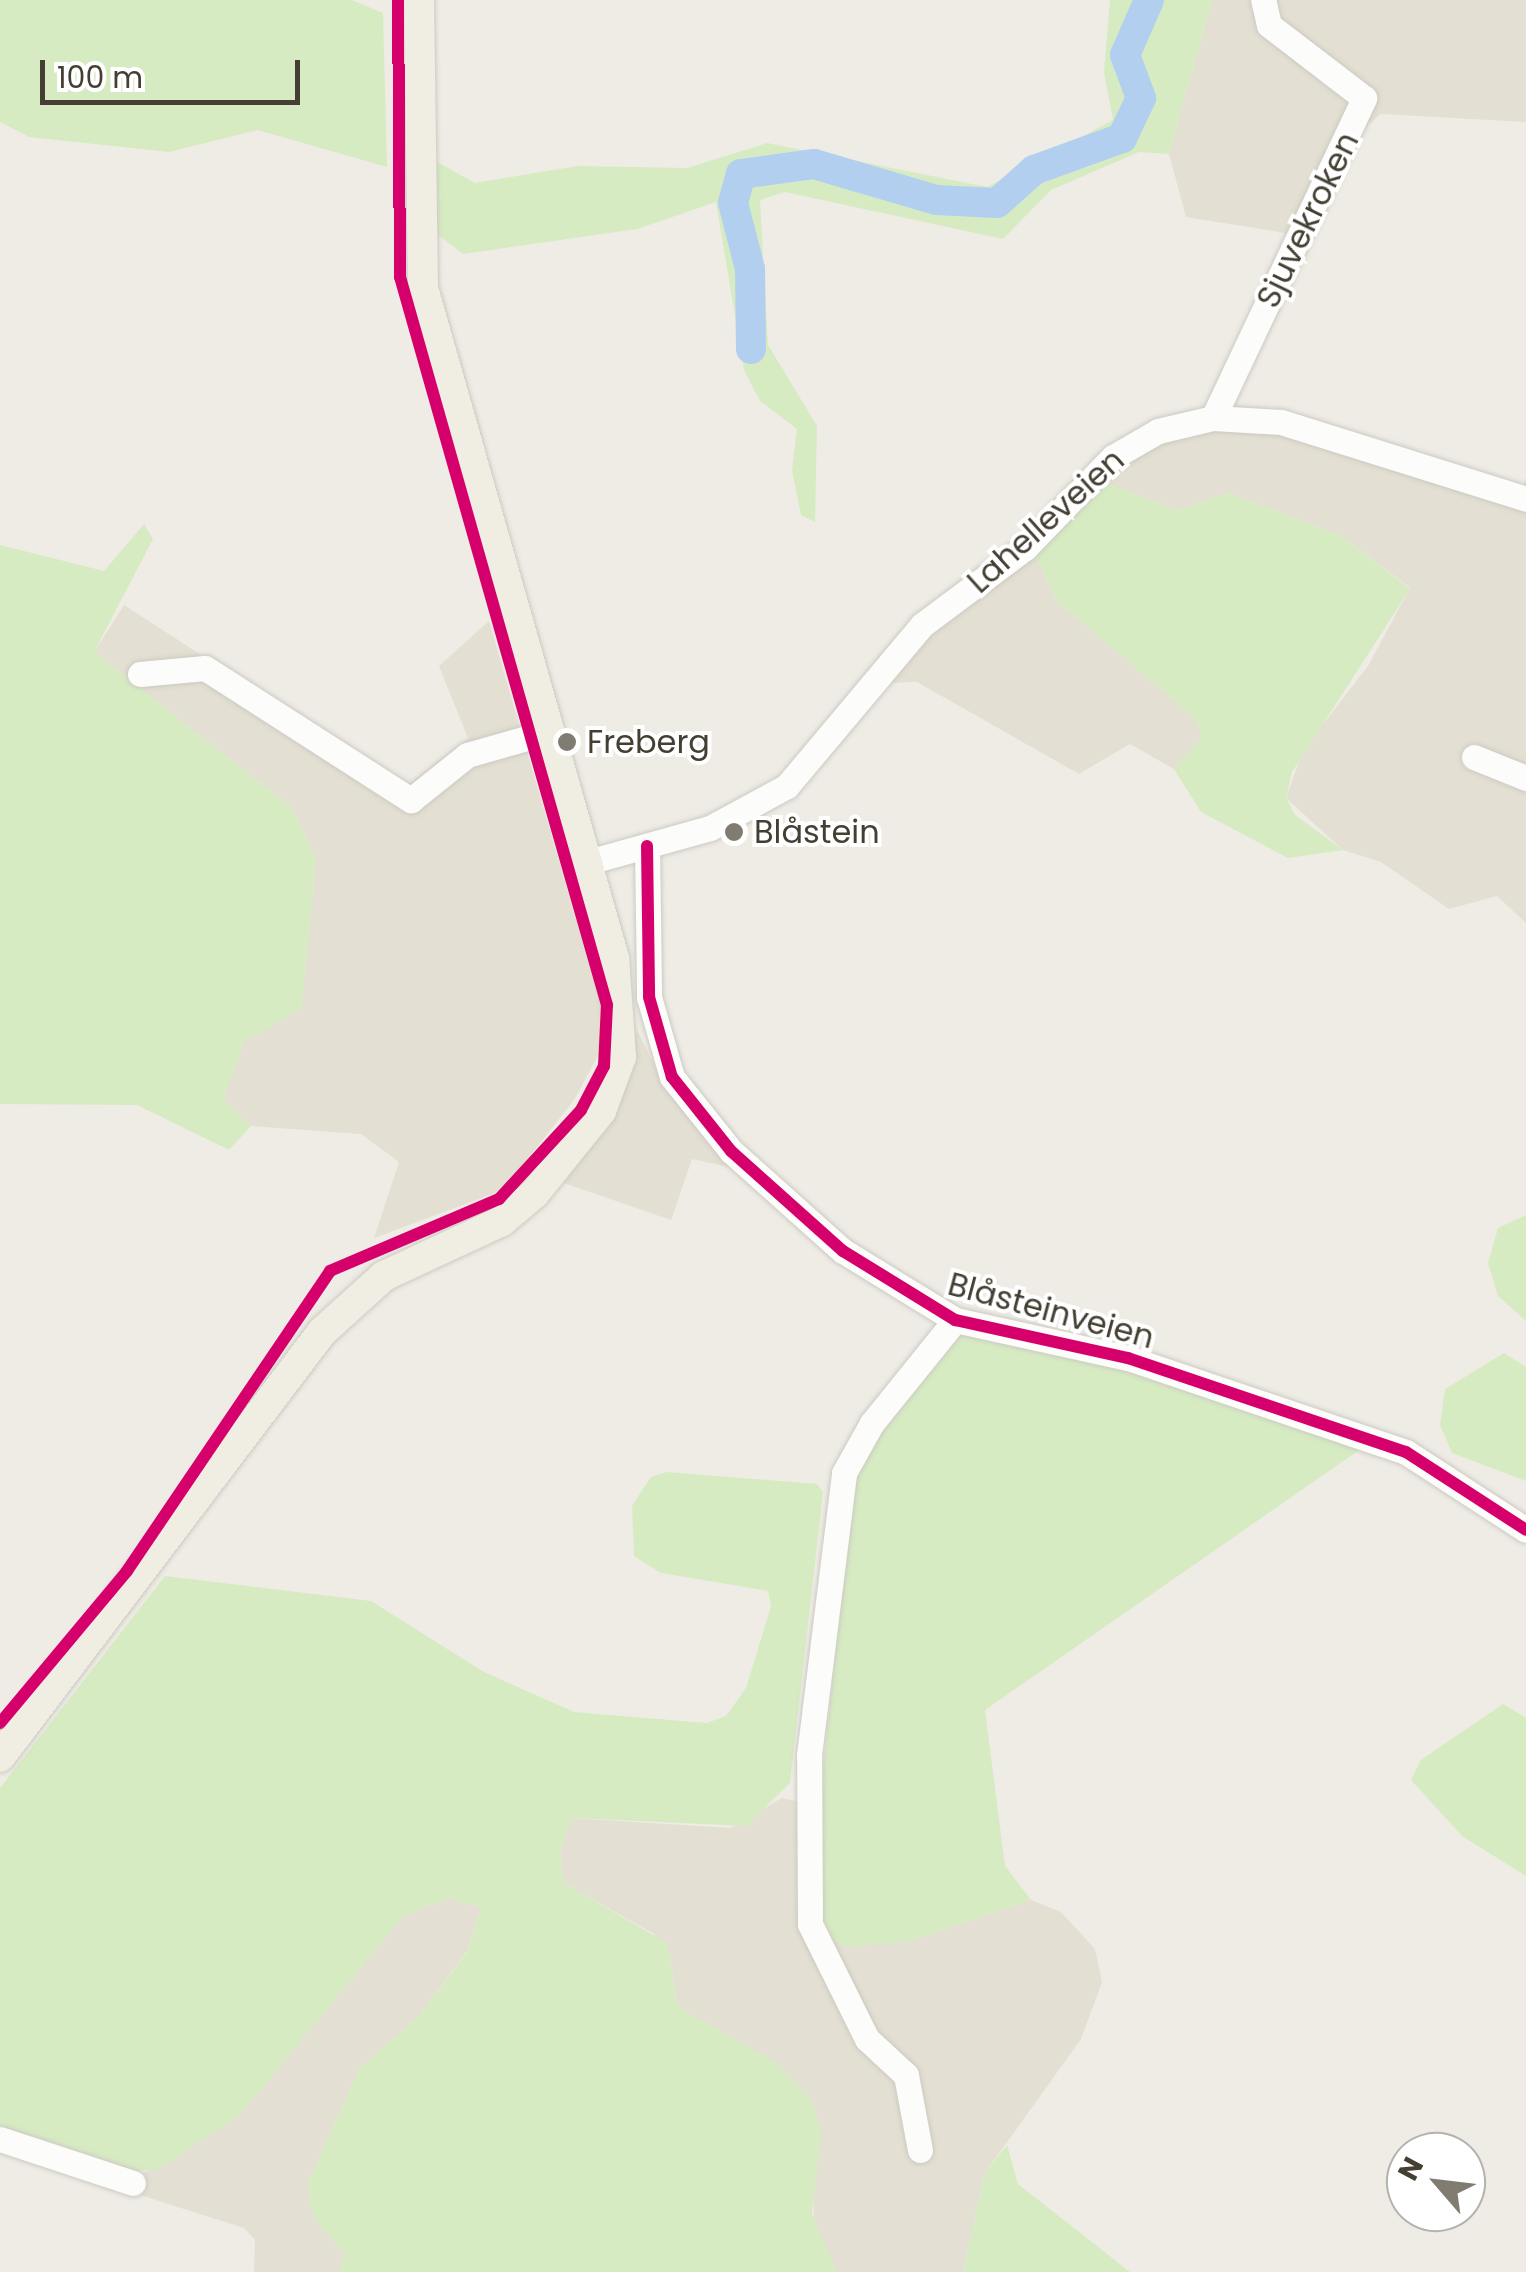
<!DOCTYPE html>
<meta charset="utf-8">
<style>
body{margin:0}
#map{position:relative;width:1526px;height:2272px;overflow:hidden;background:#eeece5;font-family:Poppins,sans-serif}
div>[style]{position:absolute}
.residential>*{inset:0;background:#e3dfd2}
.green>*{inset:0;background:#d6ebc2}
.river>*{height:30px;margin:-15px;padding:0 15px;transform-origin:15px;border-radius:15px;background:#b2cff0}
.roads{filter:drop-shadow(0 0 2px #cccac3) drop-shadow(0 0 2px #cccac3)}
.minor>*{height:25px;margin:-12.5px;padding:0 12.5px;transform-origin:12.5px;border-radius:12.5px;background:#fcfcfb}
.major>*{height:30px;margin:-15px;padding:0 15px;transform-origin:15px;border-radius:15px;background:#f0eee2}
.cycleway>*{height:12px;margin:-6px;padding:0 6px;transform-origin:6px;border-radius:6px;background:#d6006c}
.dots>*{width:28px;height:28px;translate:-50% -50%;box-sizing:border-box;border:5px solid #fff;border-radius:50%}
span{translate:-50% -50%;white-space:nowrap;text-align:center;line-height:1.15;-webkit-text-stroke:8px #fff;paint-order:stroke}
.street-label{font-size:32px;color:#443f32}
.poi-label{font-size:32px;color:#443f32}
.left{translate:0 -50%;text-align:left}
.north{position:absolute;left:1386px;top:2132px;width:100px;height:100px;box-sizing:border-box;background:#fff;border:2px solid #b4b2ad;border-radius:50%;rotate:298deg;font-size:28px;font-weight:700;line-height:40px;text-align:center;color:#443f32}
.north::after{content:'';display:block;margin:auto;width:35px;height:45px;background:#807c71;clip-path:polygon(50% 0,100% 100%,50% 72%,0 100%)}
.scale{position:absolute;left:40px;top:60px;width:260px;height:45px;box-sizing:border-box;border:5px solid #443f32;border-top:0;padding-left:12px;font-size:30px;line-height:35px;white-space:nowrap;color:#443f32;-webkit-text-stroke:8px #fff;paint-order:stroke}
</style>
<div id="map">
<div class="residential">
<div style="clip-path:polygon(1212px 0,1526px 0,1526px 122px,1381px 114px,1359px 133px,1311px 237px,1186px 217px,1169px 154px)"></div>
<div style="clip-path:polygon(1257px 429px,1314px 437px,1518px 502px,1526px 477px,1526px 923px,1497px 896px,1449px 909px,1381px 862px,1343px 850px,1286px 798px,1303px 750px,1368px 666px,1410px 588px,1343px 537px,1229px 493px,1179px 510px,1104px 483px,1133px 455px,1192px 430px)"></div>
<div style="clip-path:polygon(1033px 552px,1057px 601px,1196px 719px,1204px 737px,1174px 769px,1130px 744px,1079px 774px,917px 682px,886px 683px,901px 656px)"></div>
<div style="clip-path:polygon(124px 605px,405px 787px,468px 738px,439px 666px,489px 621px,604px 1015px,600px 1052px,574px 1100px,503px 1190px,374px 1238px,399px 1162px,361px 1134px,251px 1126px,223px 1099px,244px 1041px,301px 1008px,316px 859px,292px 808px,94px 652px)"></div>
<div style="clip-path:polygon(637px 1030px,660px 1077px,738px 1169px,692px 1159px,671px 1220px,564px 1183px,598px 1135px)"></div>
<div style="clip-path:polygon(782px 1798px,819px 1806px,906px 1942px,1031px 1900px,1061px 1912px,1095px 1949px,1102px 1982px,1081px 2039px,985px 2173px,963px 2272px,836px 2272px,815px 2231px,813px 2197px,704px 2024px,678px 2007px,670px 1959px,654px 1934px,564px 1883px,560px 1850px,571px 1818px,730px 1828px)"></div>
<div style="clip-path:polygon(449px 1899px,481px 1907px,467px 1951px,419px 2016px,359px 2069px,307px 2185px,314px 2216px,345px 2255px,340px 2272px,254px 2272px,255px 2240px,244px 2228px,137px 2194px,143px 2173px,240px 2114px,404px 1915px)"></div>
</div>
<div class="green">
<div style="clip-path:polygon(0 0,352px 0,383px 13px,387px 167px,258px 130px,169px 152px,29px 137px,0 122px)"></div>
<div style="clip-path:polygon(1110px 0,1212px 0,1169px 154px,1139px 152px,1051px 190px,1003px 239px,785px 192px,760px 200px,768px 345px,817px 426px,815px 522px,801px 515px,792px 470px,797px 429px,760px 401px,744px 370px,716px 202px,637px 229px,463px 254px,433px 231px,437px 162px,475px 183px,578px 166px,687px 168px,767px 143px,987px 187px,1113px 120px,1104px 72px)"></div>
<div style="clip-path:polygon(1104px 483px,1179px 510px,1229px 493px,1343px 537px,1410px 589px,1292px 772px,1286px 798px,1295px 815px,1343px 850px,1288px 858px,1201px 812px,1174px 769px,1203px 737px,1196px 719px,1057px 601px,1033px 552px)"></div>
<div style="clip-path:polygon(144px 524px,153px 539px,94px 652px,292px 808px,316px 859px,301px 1009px,244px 1042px,223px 1099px,251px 1126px,229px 1150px,137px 1105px,0 1104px,0 545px,104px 571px)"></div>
<div style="clip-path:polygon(1526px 1215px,1526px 1321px,1498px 1296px,1488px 1263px,1498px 1228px)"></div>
<div style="clip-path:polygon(960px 1330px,1023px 1336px,1365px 1446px,985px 1710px,1005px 1866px,1031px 1900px,906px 1942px,846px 1947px,830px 1940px,818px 1911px,819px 1806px,856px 1461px)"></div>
<div style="clip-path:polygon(1504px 1353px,1526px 1367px,1526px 1481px,1452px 1453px,1440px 1425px,1445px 1389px)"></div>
<div style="clip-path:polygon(667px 1472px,817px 1484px,823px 1492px,790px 1783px,746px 1826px,572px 1818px,560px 1850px,564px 1883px,667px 1943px,678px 2007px,776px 2062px,812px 2100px,821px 2131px,812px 2213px,836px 2272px,340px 2272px,345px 2255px,313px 2216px,307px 2185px,359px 2069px,419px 2016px,467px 1952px,481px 1907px,449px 1899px,404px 1915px,241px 2114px,160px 2168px,127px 2173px,0 2128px,0 1788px,165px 1576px,371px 1601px,484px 1672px,574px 1712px,707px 1723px,726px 1716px,746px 1688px,771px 1606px,768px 1591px,661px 1573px,634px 1556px,632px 1506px,651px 1477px)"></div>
<div style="clip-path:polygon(1503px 1704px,1526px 1718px,1526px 1876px,1462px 1836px,1411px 1780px,1421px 1760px)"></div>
<div style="clip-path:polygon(1007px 2145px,1018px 2184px,1130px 2272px,963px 2272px,985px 2173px)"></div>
</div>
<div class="river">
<div style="left:751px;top:349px;width:80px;rotate:-90.7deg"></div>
<div style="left:750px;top:269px;width:68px;rotate:-104.4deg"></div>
<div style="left:733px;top:203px;width:30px;rotate:-75deg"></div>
<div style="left:741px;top:174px;width:74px;rotate:-7.8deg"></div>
<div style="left:814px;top:164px;width:127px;rotate:16.4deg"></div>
<div style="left:936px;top:200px;width:61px;rotate:2.8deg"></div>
<div style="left:997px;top:203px;width:50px;rotate:-41.7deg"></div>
<div style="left:1034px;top:170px;width:94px;rotate:-20deg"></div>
<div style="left:1122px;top:138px;width:44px;rotate:-64.6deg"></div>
<div style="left:1141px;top:98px;width:46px;rotate:-110.4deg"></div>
<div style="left:1125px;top:55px;width:60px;rotate:-66.4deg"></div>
</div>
<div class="roads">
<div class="minor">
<div style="left:1213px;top:418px;width:354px;rotate:-64.7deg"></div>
<div style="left:1364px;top:98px;width:120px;rotate:-142.5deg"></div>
<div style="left:1269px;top:25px;width:26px;rotate:-103deg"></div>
<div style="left:140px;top:674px;width:65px;rotate:-5.3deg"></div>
<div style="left:205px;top:668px;width:245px;rotate:32.7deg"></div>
<div style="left:411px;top:800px;width:72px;rotate:-38.8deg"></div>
<div style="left:467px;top:755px;width:84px;rotate:-15.9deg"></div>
<div style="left:1474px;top:757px;width:56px;rotate:22deg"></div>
<div style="left:647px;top:846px;width:151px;rotate:89.2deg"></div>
<div style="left:649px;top:997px;width:83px;rotate:74deg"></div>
<div style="left:672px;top:1077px;width:95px;rotate:51.4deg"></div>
<div style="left:731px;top:1151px;width:150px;rotate:41.8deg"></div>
<div style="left:843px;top:1251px;width:132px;rotate:31.6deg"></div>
<div style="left:955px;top:1320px;width:177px;rotate:12.4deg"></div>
<div style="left:1128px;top:1358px;width:293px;rotate:18.7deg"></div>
<div style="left:1406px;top:1452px;width:143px;rotate:33deg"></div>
<div style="left:588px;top:862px;width:127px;rotate:-15.6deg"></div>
<div style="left:710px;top:828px;width:88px;rotate:-28.6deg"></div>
<div style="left:787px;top:786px;width:210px;rotate:-50deg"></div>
<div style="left:922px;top:625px;width:129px;rotate:-36.8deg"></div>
<div style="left:1025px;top:548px;width:127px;rotate:-46deg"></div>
<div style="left:1113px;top:457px;width:52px;rotate:-30deg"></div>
<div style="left:1158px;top:431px;width:57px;rotate:-13.3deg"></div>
<div style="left:1213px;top:418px;width:68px;rotate:3.4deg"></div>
<div style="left:1281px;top:422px;width:257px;rotate:17.4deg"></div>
<div style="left:0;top:2139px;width:140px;rotate:18.3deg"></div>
<div style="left:920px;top:2150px;width:76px;rotate:-100.6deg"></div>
<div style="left:906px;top:2075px;width:53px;rotate:-137.3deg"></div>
<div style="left:867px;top:2039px;width:128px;rotate:-116.4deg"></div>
<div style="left:810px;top:1924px;width:169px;rotate:-90.3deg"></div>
<div style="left:809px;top:1755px;width:284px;rotate:-82.9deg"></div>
<div style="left:844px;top:1473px;width:57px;rotate:-60.8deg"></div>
<div style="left:872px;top:1423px;width:132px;rotate:-51.1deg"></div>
</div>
<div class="major">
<div style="left:0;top:1757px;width:533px;rotate:-52.85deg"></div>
<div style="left:322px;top:1332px;width:84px;rotate:-42.1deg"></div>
<div style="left:384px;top:1276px;width:130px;rotate:-25deg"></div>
<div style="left:502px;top:1221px;width:42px;rotate:-40.2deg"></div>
<div style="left:534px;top:1194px;width:107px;rotate:-51.1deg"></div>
<div style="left:601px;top:1111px;width:58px;rotate:-69.7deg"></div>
<div style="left:621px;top:1057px;width:99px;rotate:-94deg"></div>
<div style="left:614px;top:958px;width:697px;rotate:-105.91deg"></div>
<div style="left:423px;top:288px;width:288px;rotate:-90.8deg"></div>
</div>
</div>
<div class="cycleway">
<div style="left:647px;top:846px;width:151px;rotate:89.2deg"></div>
<div style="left:649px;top:997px;width:83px;rotate:74deg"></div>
<div style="left:672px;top:1077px;width:95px;rotate:51.4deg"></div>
<div style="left:731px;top:1151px;width:150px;rotate:41.8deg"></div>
<div style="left:843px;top:1251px;width:132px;rotate:31.6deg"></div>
<div style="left:955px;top:1320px;width:177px;rotate:12.4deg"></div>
<div style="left:1128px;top:1358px;width:293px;rotate:18.7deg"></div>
<div style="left:1406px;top:1452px;width:143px;rotate:33deg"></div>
<div style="left:0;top:1723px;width:198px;rotate:-50.1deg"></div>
<div style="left:127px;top:1571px;width:362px;rotate:-55.9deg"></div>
<div style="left:330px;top:1271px;width:184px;rotate:-23.1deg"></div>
<div style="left:499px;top:1199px;width:121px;rotate:-47.3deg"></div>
<div style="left:581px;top:1110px;width:50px;rotate:-62.4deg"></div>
<div style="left:604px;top:1066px;width:61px;rotate:-87.2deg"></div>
<div style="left:607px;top:1005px;width:757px;rotate:-105.87deg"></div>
<div style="left:400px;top:277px;width:277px;rotate:-90.4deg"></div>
</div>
<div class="dots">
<div style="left:567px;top:742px;background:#807c71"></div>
<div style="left:734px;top:832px;background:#807c71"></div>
</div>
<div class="street-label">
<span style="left:1308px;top:220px;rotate:-64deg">Sjuvekroken</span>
<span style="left:1046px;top:521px;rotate:-42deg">Lahelleveien</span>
<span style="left:1051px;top:1311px;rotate:15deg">Blåsteinveien</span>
</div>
<div class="poi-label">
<span class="left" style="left:587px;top:742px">Freberg</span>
<span class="left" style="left:754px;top:832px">Blåstein</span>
</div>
<div class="north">N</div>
<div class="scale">100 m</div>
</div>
